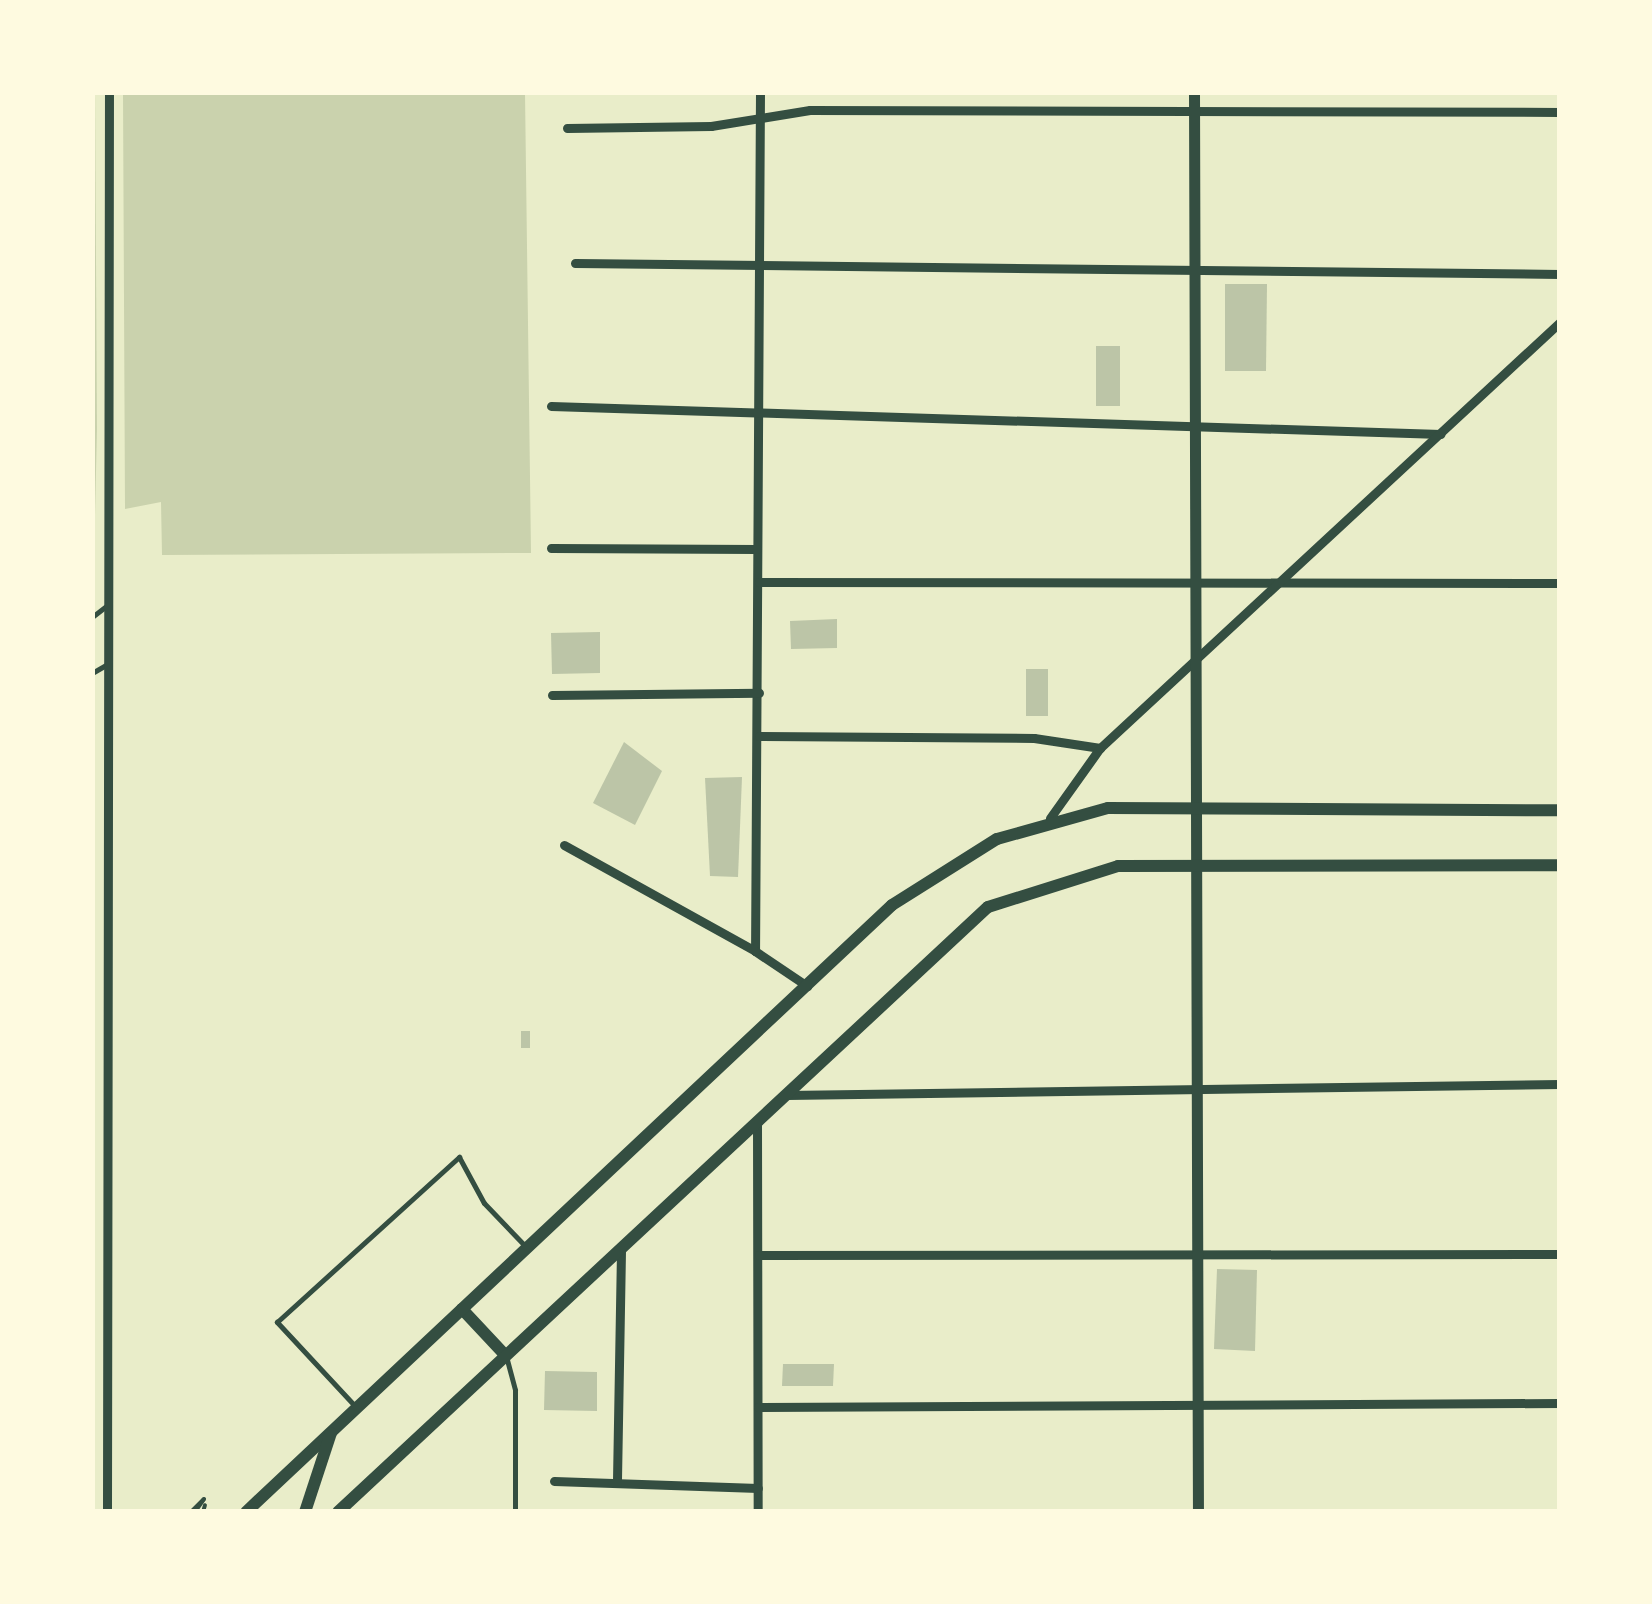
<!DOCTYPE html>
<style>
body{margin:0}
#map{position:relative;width:1652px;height:1604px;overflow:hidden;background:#e9edc9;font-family:"Alegreya Sans",sans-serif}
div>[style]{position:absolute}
.green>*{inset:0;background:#cad2ad}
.building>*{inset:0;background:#bcc5a7}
.path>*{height:4px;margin:-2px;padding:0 2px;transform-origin:2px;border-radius:2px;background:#344e41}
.service>*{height:5px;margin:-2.5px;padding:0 2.5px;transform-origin:2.5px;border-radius:2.5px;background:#344e41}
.minor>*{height:9px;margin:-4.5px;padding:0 4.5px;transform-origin:4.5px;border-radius:4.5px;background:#344e41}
.tertiary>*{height:11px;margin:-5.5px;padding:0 5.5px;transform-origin:5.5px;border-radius:5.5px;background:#344e41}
.secondary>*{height:12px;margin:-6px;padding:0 6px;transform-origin:6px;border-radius:6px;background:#344e41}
span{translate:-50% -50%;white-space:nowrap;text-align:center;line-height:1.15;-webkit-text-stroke:8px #fefae0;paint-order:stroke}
.frame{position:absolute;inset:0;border:95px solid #fefae0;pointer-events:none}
</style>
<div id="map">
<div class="green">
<div style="clip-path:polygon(95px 92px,97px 429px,93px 600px,92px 93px)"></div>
<div style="clip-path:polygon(123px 93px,525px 93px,531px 553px,162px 555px,161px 502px,125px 509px)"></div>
</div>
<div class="building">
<div style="clip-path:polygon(1225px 284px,1267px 284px,1266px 371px,1225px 371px)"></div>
<div style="clip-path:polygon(1096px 346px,1120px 346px,1120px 406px,1096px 406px)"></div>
<div style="clip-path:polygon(837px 619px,837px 648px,791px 649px,790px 621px)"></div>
<div style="clip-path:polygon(600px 632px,600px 673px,552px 674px,551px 633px)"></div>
<div style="clip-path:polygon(1026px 669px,1048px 669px,1048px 716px,1026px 716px)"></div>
<div style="clip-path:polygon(624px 742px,662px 771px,635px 825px,593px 803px)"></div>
<div style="clip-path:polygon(742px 777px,738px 877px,710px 876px,705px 778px)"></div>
<div style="clip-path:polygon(521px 1031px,530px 1031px,530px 1048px,521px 1048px)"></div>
<div style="clip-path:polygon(1217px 1269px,1257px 1270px,1255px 1351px,1214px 1349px)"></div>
<div style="clip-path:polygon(783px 1364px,834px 1364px,833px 1386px,782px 1386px)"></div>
<div style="clip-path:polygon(545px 1371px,597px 1372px,597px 1411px,544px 1410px)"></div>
</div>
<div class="path">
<div style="left:191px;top:1512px;width:18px;rotate:-45deg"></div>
<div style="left:204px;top:1499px;width:16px;rotate:125deg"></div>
<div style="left:203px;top:1512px;width:7px;rotate:-74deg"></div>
</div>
<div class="service">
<div style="left:92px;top:617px;width:18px;rotate:-38deg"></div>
<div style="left:92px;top:673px;width:16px;rotate:-30deg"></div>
<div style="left:506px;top:1356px;width:35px;rotate:75deg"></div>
<div style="left:515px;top:1390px;width:122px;rotate:90deg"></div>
<div style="left:355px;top:1406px;width:115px;rotate:-132.9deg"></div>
<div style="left:277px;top:1322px;width:246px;rotate:-42.2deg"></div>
<div style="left:459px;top:1157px;width:52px;rotate:61.5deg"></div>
<div style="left:484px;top:1203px;width:61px;rotate:46.3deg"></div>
</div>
<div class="minor">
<div style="left:760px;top:92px;width:859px;rotate:90.33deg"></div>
<div style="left:755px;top:951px;width:63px;rotate:33.9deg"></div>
<div style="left:567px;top:128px;width:144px;rotate:-0.8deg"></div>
<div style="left:711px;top:126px;width:100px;rotate:-9.2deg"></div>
<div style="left:810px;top:110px;width:750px;rotate:0.15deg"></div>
<div style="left:575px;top:263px;width:985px;rotate:0.64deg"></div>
<div style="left:551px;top:406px;width:890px;rotate:1.8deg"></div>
<div style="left:551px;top:548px;width:206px;rotate:0.3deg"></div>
<div style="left:759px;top:582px;width:801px;rotate:0.07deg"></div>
<div style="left:552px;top:695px;width:207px;rotate:-0.6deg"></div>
<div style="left:759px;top:736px;width:275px;rotate:0.4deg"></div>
<div style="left:1034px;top:738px;width:67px;rotate:8.6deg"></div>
<div style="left:1050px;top:818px;width:86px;rotate:-54.5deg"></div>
<div style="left:1100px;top:748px;width:627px;rotate:-42.8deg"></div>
<div style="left:564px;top:845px;width:218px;rotate:29deg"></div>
<div style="left:787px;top:1095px;width:773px;rotate:-0.82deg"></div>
<div style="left:757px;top:1122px;width:390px;rotate:89.9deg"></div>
<div style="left:759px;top:1255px;width:801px;rotate:-0.07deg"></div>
<div style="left:758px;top:1407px;width:802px;rotate:-0.29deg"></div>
<div style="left:617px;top:1480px;width:231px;rotate:-89deg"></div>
<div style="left:554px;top:1481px;width:204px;rotate:2deg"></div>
<div style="left:107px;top:1512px;width:1420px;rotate:-89.92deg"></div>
</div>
<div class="tertiary">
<div style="left:1194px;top:92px;width:1420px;rotate:89.84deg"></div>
</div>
<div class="secondary">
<div style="left:462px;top:1309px;width:63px;rotate:46.9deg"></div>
<div style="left:246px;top:1512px;width:886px;rotate:-43.22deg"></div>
<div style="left:892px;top:905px;width:124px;rotate:-32.2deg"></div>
<div style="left:997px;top:839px;width:115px;rotate:-15.6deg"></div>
<div style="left:1108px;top:808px;width:452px;rotate:0.3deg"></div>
<div style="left:305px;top:1512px;width:83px;rotate:-71.8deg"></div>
<div style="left:338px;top:1512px;width:888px;rotate:-42.95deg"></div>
<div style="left:988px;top:907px;width:136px;rotate:-17.5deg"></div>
<div style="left:1118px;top:866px;width:442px;rotate:-0.1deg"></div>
</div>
<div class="frame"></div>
</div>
